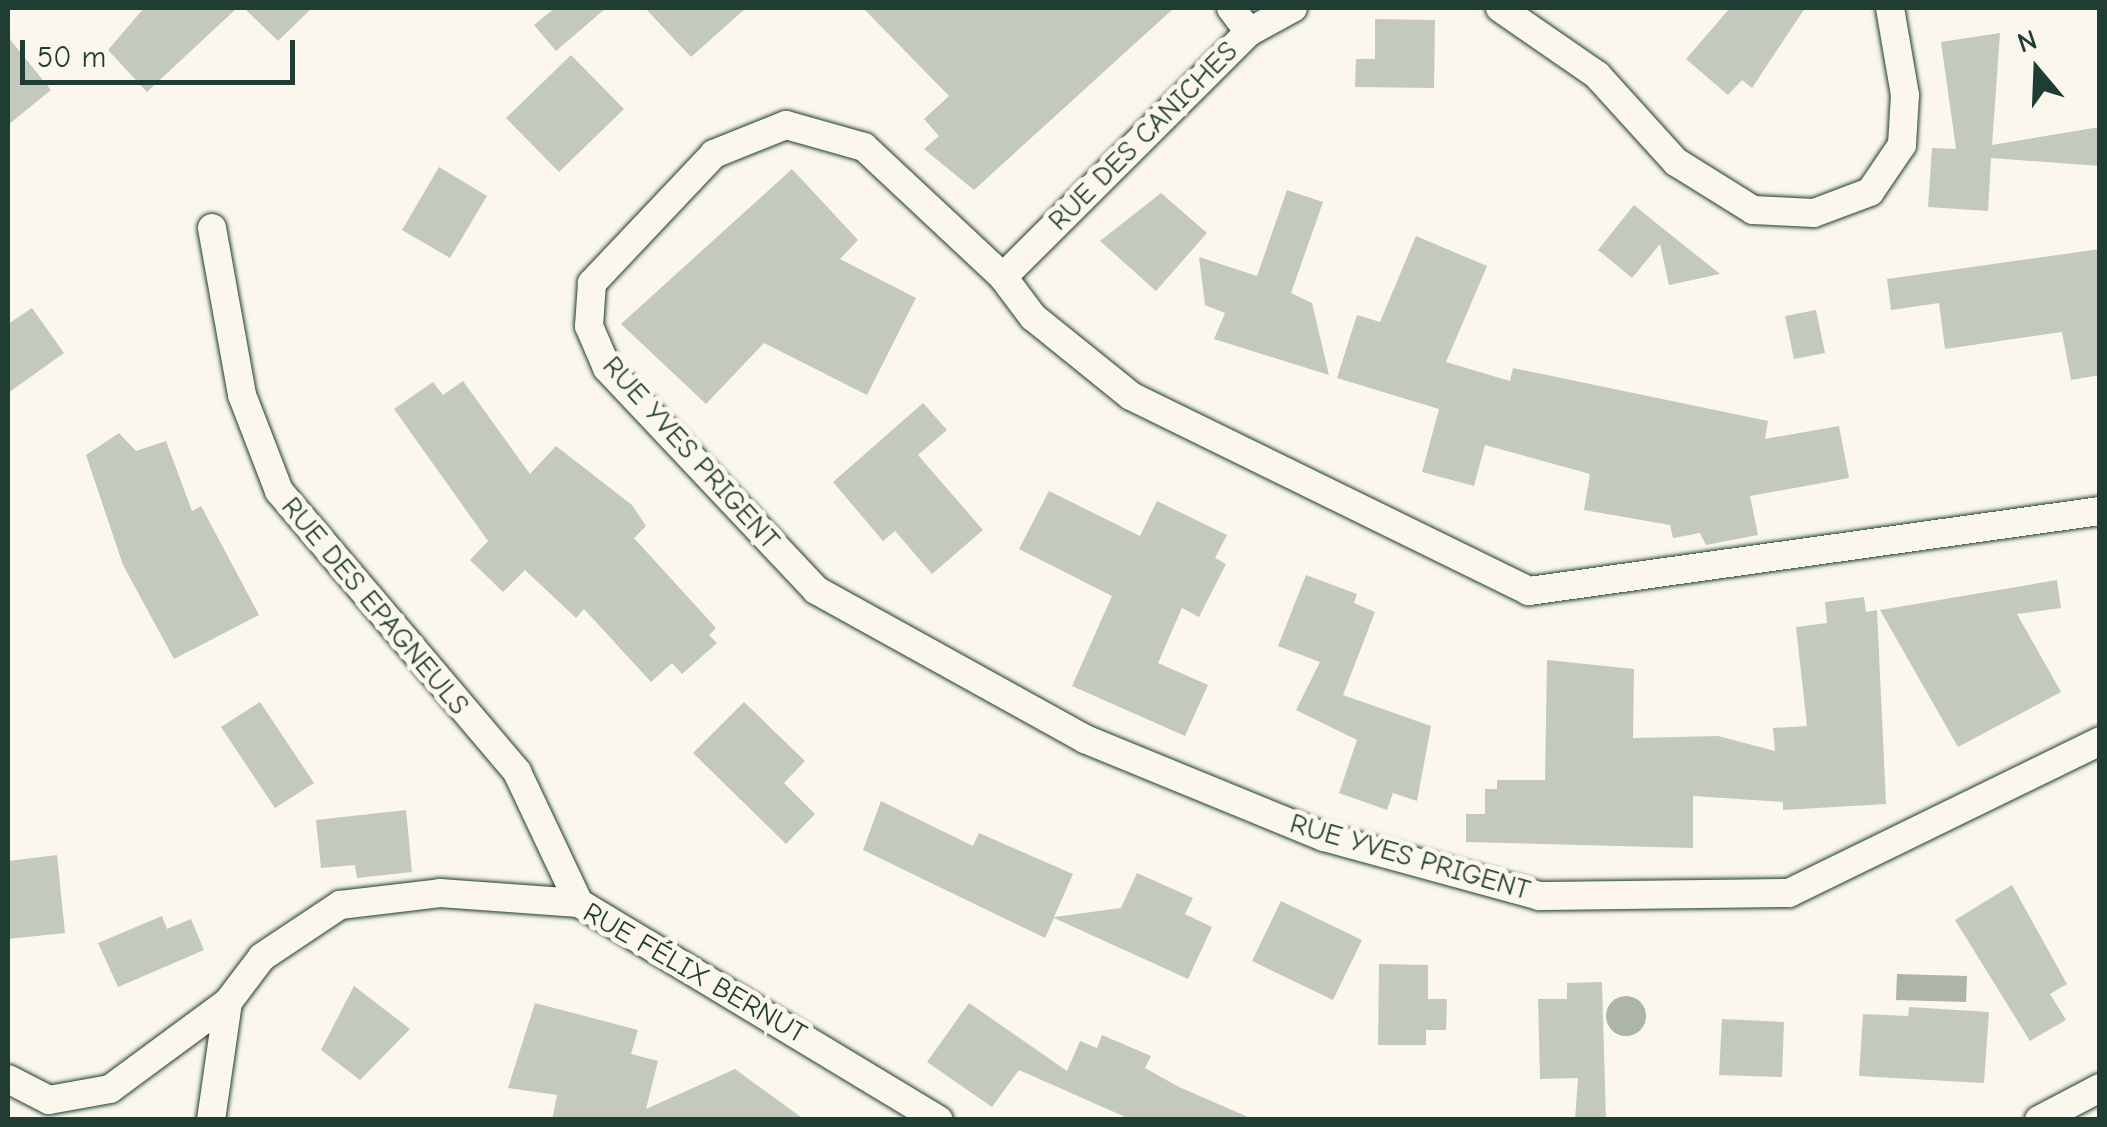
<!DOCTYPE html>
<meta charset="utf-8">
<style>
body{margin:0}
#map{position:relative;width:2107px;height:1127px;overflow:hidden;background:#fbf7ec;font-family:"Comic Neue",sans-serif}
div>[style]{position:absolute}
.water>*{inset:0;background:#adb4aa}
.round{border-radius:50%}
.building>*{inset:0;background:#c4c9be}
.roads{filter:drop-shadow(0 0 2px #1f3d34) drop-shadow(0 0 2px #1f3d34)}
.street>*{height:28px;margin:-14px;padding:0 14px;transform-origin:14px;border-radius:14px;background:#fbf7ec}
span{translate:-50% -50%;white-space:nowrap;text-align:center;line-height:1.15;-webkit-text-stroke:10px #fbf7ec;paint-order:stroke}
.street-label{font-size:28px;color:#1f3d34}
.frame{position:absolute;inset:0;border:10px solid #1f3d34;pointer-events:none}
.north{position:absolute;left:1987px;top:20px;width:100px;height:100px;-webkit-text-stroke:8px #fbf7ec;paint-order:stroke;rotate:341deg;font-size:28px;font-weight:700;line-height:40px;text-align:center;color:#1f3d34}
.north::after{content:'';display:block;margin:auto;width:35px;height:45px;background:#1f3d34;clip-path:polygon(50% 0,100% 100%,50% 72%,0 100%)}
.scale{position:absolute;left:20px;top:40px;width:275px;height:45px;box-sizing:border-box;border:5px solid #1f3d34;border-top:0;padding-left:12px;font-size:30px;line-height:35px;white-space:nowrap;color:#1f3d34;-webkit-text-stroke:8px #fbf7ec;paint-order:stroke}
</style>
<div id="map">
<div class="water">
<div style="clip-path:polygon(1897px 974px,1967px 976px,1966px 1002px,1896px 1000px)"></div>
<div class="round" style="left:1606px;top:996px;width:40px;height:40px"></div>
</div>
<div class="building">
<div style="clip-path:polygon(144px 8px,237px 8px,147px 92px,108px 50px)"></div>
<div style="clip-path:polygon(244px 8px,312px 8px,278px 41px)"></div>
<div style="clip-path:polygon(555px 8px,606px 8px,556px 51px,534px 25px)"></div>
<div style="clip-path:polygon(645px 8px,746px 8px,691px 57px)"></div>
<div style="clip-path:polygon(863px 8px,1174px 8px,974px 190px,924px 149px,939px 136px,924px 119px,949px 96px)"></div>
<div style="clip-path:polygon(1730px 8px,1805px 8px,1752px 88px,1742px 80px,1728px 95px,1686px 59px)"></div>
<div style="clip-path:polygon(1375px 19px,1435px 20px,1434px 88px,1355px 87px,1356px 59px,1375px 59px)"></div>
<div style="clip-path:polygon(2000px 33px,1992px 145px,2100px 127px,2100px 166px,1991px 158px,1988px 211px,1928px 207px,1932px 148px,1956px 149px,1941px 42px)"></div>
<div style="clip-path:polygon(8px 37px,51px 90px,8px 125px)"></div>
<div style="clip-path:polygon(571px 55px,624px 109px,559px 172px,506px 118px)"></div>
<div style="clip-path:polygon(439px 167px,487px 196px,450px 258px,402px 230px)"></div>
<div style="clip-path:polygon(792px 169px,858px 240px,840px 259px,916px 298px,867px 395px,764px 343px,706px 404px,621px 324px)"></div>
<div style="clip-path:polygon(1287px 190px,1323px 202px,1291px 293px,1312px 303px,1329px 375px,1214px 339px,1225px 313px,1205px 305px,1199px 257px,1257px 276px)"></div>
<div style="clip-path:polygon(1161px 193px,1207px 233px,1156px 291px,1100px 241px)"></div>
<div style="clip-path:polygon(1634px 205px,1656px 223px,1720px 274px,1669px 285px,1660px 244px,1632px 278px,1598px 250px)"></div>
<div style="clip-path:polygon(1416px 236px,1487px 266px,1446px 362px,1510px 381px,1513px 368px,1768px 421px,1765px 439px,1839px 426px,1849px 478px,1750px 496px,1758px 535px,1706px 545px,1700px 533px,1673px 538px,1670px 525px,1584px 510px,1590px 474px,1485px 445px,1474px 486px,1422px 472px,1439px 409px,1337px 378px,1357px 315px,1380px 322px)"></div>
<div style="clip-path:polygon(2100px 249px,2100px 375px,2071px 380px,2062px 332px,1945px 349px,1939px 303px,1891px 310px,1887px 279px)"></div>
<div style="clip-path:polygon(32px 308px,64px 353px,8px 393px,8px 324px)"></div>
<div style="clip-path:polygon(1816px 310px,1825px 353px,1794px 359px,1785px 316px)"></div>
<div style="clip-path:polygon(463px 381px,530px 474px,556px 446px,632px 505px,646px 526px,634px 538px,716px 628px,709px 635px,717px 643px,682px 674px,672px 663px,651px 682px,584px 609px,576px 618px,525px 570px,503px 592px,470px 560px,488px 541px,394px 409px,433px 382px,443px 395px)"></div>
<div style="clip-path:polygon(923px 403px,947px 430px,918px 455px,983px 530px,932px 574px,895px 531px,883px 541px,833px 482px)"></div>
<div style="clip-path:polygon(119px 433px,136px 451px,166px 441px,192px 511px,201px 506px,259px 615px,174px 659px,123px 565px,86px 455px)"></div>
<div style="clip-path:polygon(1049px 491px,1140px 536px,1157px 501px,1227px 535px,1215px 558px,1226px 564px,1199px 617px,1182px 608px,1158px 663px,1208px 685px,1185px 736px,1072px 686px,1112px 596px,1019px 549px)"></div>
<div style="clip-path:polygon(1306px 575px,1357px 594px,1354px 603px,1375px 612px,1343px 695px,1431px 726px,1417px 801px,1393px 793px,1387px 810px,1339px 793px,1357px 740px,1296px 710px,1320px 662px,1278px 646px)"></div>
<div style="clip-path:polygon(2057px 580px,2061px 608px,2017px 614px,2061px 692px,1958px 747px,1880px 610px)"></div>
<div style="clip-path:polygon(1864px 597px,1866px 612px,1877px 610px,1886px 804px,1783px 810px,1783px 802px,1693px 796px,1693px 848px,1466px 842px,1466px 814px,1485px 814px,1485px 789px,1497px 789px,1497px 780px,1545px 780px,1547px 660px,1634px 669px,1633px 738px,1718px 736px,1775px 751px,1773px 728px,1807px 726px,1796px 627px,1827px 623px,1825px 602px)"></div>
<div style="clip-path:polygon(260px 702px,314px 783px,275px 808px,221px 727px)"></div>
<div style="clip-path:polygon(744px 702px,805px 761px,784px 783px,815px 814px,786px 844px,693px 753px)"></div>
<div style="clip-path:polygon(881px 801px,973px 846px,979px 833px,1073px 874px,1054px 917px,1121px 908px,1137px 873px,1193px 898px,1185px 914px,1212px 927px,1188px 979px,1054px 918px,1045px 938px,863px 850px)"></div>
<div style="clip-path:polygon(406px 810px,412px 872px,357px 878px,355px 865px,321px 868px,316px 820px)"></div>
<div style="clip-path:polygon(57px 855px,65px 933px,8px 939px,8px 861px)"></div>
<div style="clip-path:polygon(2012px 885px,2067px 984px,2050px 994px,2066px 1020px,2030px 1041px,1955px 920px)"></div>
<div style="clip-path:polygon(1281px 901px,1362px 940px,1333px 1000px,1252px 961px)"></div>
<div style="clip-path:polygon(162px 916px,167px 929px,191px 919px,204px 950px,118px 987px,98px 943px)"></div>
<div style="clip-path:polygon(1379px 964px,1428px 965px,1428px 999px,1447px 999px,1446px 1030px,1426px 1030px,1426px 1045px,1378px 1045px)"></div>
<div style="clip-path:polygon(1602px 982px,1606px 1120px,1575px 1120px,1578px 1078px,1540px 1079px,1538px 999px,1567px 999px,1567px 983px)"></div>
<div style="clip-path:polygon(354px 986px,410px 1029px,360px 1080px,321px 1050px)"></div>
<div style="clip-path:polygon(535px 1003px,638px 1030px,631px 1054px,658px 1061px,646px 1109px,735px 1069px,805px 1120px,552px 1120px,557px 1095px,508px 1088px)"></div>
<div style="clip-path:polygon(969px 1003px,1067px 1071px,1080px 1041px,1097px 1048px,1102px 1035px,1151px 1056px,1145px 1068px,1179px 1087px,1255px 1120px,1132px 1120px,1019px 1070px,992px 1107px,927px 1062px)"></div>
<div style="clip-path:polygon(1909px 1007px,1989px 1012px,1984px 1083px,1859px 1076px,1863px 1014px,1908px 1016px)"></div>
<div style="clip-path:polygon(1722px 1019px,1784px 1022px,1782px 1077px,1719px 1075px)"></div>
</div>
<div class="roads">
<div class="street">
<div style="left:1231px;top:8px;width:30px;rotate:53deg"></div>
<div style="left:1500px;top:8px;width:118px;rotate:34.6deg"></div>
<div style="left:1597px;top:75px;width:118px;rotate:47.8deg"></div>
<div style="left:1676px;top:162px;width:91px;rotate:31.9deg"></div>
<div style="left:1753px;top:210px;width:61px;rotate:2.8deg"></div>
<div style="left:1814px;top:213px;width:60px;rotate:-20.6deg"></div>
<div style="left:1870px;top:192px;width:57px;rotate:-55.8deg"></div>
<div style="left:1902px;top:145px;width:50px;rotate:-86.6deg"></div>
<div style="left:1905px;top:95px;width:88px;rotate:-99.8deg"></div>
<div style="left:212px;top:228px;width:170px;rotate:79.8deg"></div>
<div style="left:242px;top:395px;width:103px;rotate:68.9deg"></div>
<div style="left:279px;top:491px;width:368px;rotate:49.7deg"></div>
<div style="left:517px;top:772px;width:145px;rotate:64.7deg"></div>
<div style="left:1003px;top:277px;width:347px;rotate:-44.9deg"></div>
<div style="left:1249px;top:32px;width:50px;rotate:-28.6deg"></div>
<div style="left:2100px;top:511px;width:577px;rotate:172.02deg"></div>
<div style="left:1529px;top:591px;width:443px;rotate:-153.9deg"></div>
<div style="left:1131px;top:396px;width:126px;rotate:-141.1deg"></div>
<div style="left:1033px;top:317px;width:50px;rotate:-126.9deg"></div>
<div style="left:1003px;top:277px;width:190px;rotate:-136.9deg"></div>
<div style="left:864px;top:147px;width:81px;rotate:-164.2deg"></div>
<div style="left:786px;top:125px;width:78px;rotate:158.1deg"></div>
<div style="left:714px;top:154px;width:178px;rotate:133.4deg"></div>
<div style="left:592px;top:283px;width:43px;rotate:94deg"></div>
<div style="left:589px;top:326px;width:46px;rotate:66.8deg"></div>
<div style="left:607px;top:368px;width:305px;rotate:46.7deg"></div>
<div style="left:816px;top:590px;width:308px;rotate:29deg"></div>
<div style="left:1085px;top:739px;width:258px;rotate:22.3deg"></div>
<div style="left:1324px;top:837px;width:223px;rotate:15.3deg"></div>
<div style="left:1539px;top:896px;width:250px;rotate:-0.7deg"></div>
<div style="left:1789px;top:893px;width:346px;rotate:-26deg"></div>
<div style="left:8px;top:1079px;width:46px;rotate:27.1deg"></div>
<div style="left:49px;top:1100px;width:62px;rotate:-10.2deg"></div>
<div style="left:110px;top:1089px;width:147px;rotate:-36.4deg"></div>
<div style="left:211px;top:1120px;width:119px;rotate:-81.8deg"></div>
<div style="left:228px;top:1002px;width:56px;rotate:-52.9deg"></div>
<div style="left:262px;top:957px;width:94px;rotate:-33.7deg"></div>
<div style="left:340px;top:905px;width:101px;rotate:-6.8deg"></div>
<div style="left:440px;top:893px;width:139px;rotate:4.1deg"></div>
<div style="left:579px;top:903px;width:420px;rotate:31.1deg"></div>
<div style="left:2039px;top:1120px;width:69px;rotate:-27.7deg"></div>
</div>
</div>
<div class="street-label">
<span style="left:1143px;top:136px;rotate:-45deg">RUE DES CANICHES</span>
<span style="left:691px;top:453px;rotate:48deg">RUE YVES PRIGENT</span>
<span style="left:375px;top:606px;rotate:50deg">RUE DES EPAGNEULS</span>
<span style="left:1410px;top:857px;rotate:16deg">RUE YVES PRIGENT</span>
<span style="left:695px;top:973px;rotate:30deg">RUE FÉLIX BERNUT</span>
</div>
<div class="frame"></div>
<div class="north">N</div>
<div class="scale">50 m</div>
</div>
